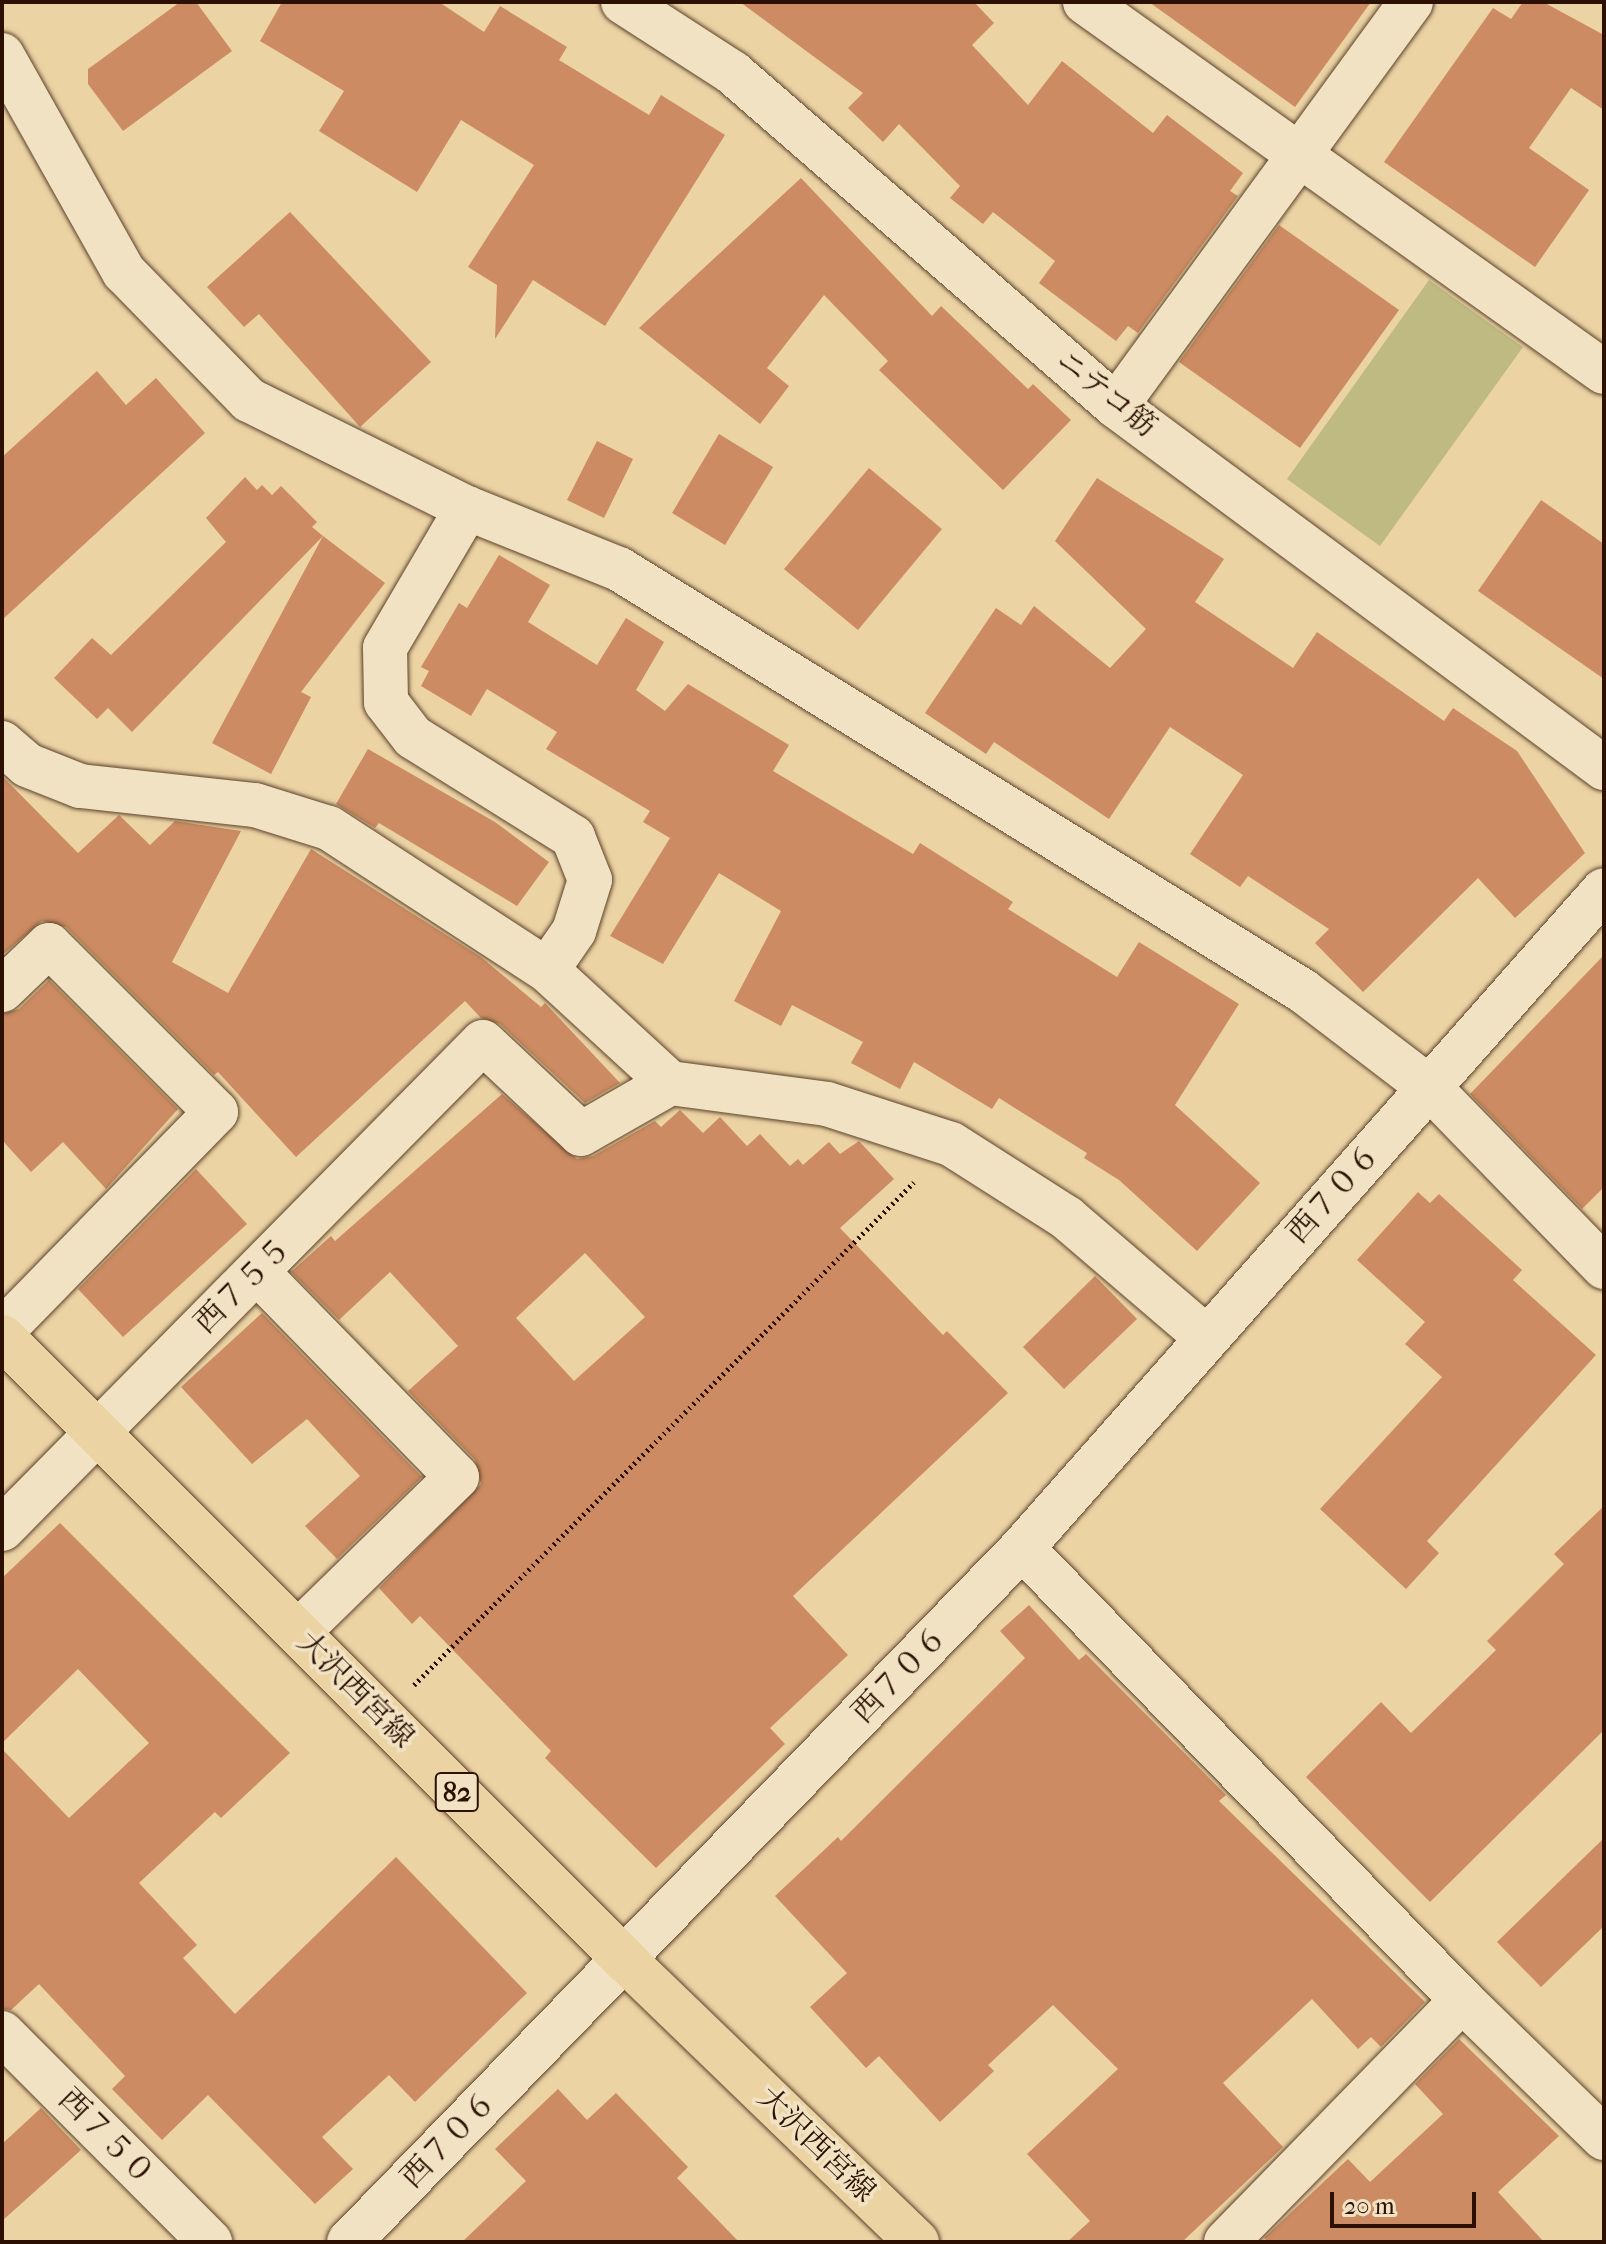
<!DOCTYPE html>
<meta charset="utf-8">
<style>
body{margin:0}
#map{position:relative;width:1606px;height:2244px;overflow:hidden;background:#ebd3a4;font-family:"IM FELL French Canon","Noto Serif JP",serif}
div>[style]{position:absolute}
.green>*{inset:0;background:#beba81}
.building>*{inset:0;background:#cc8b62}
.path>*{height:5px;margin-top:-2.5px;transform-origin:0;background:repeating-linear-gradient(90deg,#2c1102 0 2px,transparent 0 6px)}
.roads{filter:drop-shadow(0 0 2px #5c422a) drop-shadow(0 0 2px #5c422a)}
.minor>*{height:44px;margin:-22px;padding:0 22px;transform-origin:22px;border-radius:22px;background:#f2e2c4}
.major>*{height:44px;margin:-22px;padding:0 22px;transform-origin:22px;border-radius:22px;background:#ebd3a4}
span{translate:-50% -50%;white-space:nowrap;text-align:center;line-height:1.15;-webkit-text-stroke:7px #f2e2c4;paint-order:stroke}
.shield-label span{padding:2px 6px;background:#f2e2c4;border:2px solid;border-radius:6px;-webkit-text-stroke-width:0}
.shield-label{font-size:28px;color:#2c1102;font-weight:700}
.street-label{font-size:30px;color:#2c1102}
.frame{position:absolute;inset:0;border:4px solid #2c1102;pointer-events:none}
.scale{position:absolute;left:1330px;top:2192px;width:146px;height:36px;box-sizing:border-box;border:4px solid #2c1102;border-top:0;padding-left:10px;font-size:24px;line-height:28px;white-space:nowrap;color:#2c1102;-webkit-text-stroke:6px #f2e2c4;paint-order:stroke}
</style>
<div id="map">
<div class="green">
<div style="clip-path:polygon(1429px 280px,1523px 347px,1380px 546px,1287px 479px)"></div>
</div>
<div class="building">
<div style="clip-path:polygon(180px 2px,196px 2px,232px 51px,123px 131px,88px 84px,88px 69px)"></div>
<div style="clip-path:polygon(282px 2px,439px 2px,484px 32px,500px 6px,567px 47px,559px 60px,649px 115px,661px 95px,725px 135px,605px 326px,533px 280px,495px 339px,497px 285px,468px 267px,534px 165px,461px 120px,417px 192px,319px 131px,344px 91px,260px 41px)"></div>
<div style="clip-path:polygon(740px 2px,974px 2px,994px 23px,972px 45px,1028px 105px,1062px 61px,1153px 133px,1167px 115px,1243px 173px,1230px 191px,1238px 196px,1138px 333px,1128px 326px,1116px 341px,1039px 283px,1055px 261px,993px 212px,983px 224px,950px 198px,960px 186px,899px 124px,883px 142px,848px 108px,863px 93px)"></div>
<div style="clip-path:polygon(1149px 2px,1371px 2px,1295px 107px)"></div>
<div style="clip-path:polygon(1523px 2px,1543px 2px,1604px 35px,1604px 110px,1571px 88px,1529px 148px,1589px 190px,1535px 267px,1384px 162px,1493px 8px,1511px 19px)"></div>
<div style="clip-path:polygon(801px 178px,932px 316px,941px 306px,1028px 389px,1033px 384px,1071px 420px,1003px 490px,879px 370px,888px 361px,824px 295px,767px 368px,789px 386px,760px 424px,639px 328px)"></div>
<div style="clip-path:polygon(290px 212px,431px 362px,360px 427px,259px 314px,244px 327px,207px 287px)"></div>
<div style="clip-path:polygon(1279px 225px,1399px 310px,1300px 448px,1179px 362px)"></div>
<div style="clip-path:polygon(97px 371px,126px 405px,156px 378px,205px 433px,2px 620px,2px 457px)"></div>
<div style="clip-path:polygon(719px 434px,773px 467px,725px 545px,672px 513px)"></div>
<div style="clip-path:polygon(597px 441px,633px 459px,604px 518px,567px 500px)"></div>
<div style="clip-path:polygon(869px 468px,942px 529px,858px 630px,784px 569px)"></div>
<div style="clip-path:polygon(245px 477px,257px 490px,262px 485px,272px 495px,281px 486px,317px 522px,312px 527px,323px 536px,132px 732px,108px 708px,97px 719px,54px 678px,92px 638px,111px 655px,226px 542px,206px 518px)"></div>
<div style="clip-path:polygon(1097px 478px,1224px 559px,1195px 602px,1293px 668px,1317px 632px,1444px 721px,1453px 708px,1517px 751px,1585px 853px,1515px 918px,1478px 878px,1363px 992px,1315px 943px,1329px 929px,1248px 876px,1240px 887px,1190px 854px,1243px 775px,1170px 727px,1109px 819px,994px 742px,986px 754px,925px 713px,996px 608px,1021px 625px,1034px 606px,1110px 668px,1146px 629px,1055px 541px)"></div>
<div style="clip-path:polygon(1541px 500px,1604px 544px,1604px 679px,1478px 591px)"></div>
<div style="clip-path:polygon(323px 536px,385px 583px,301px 692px,311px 697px,271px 774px,212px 743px)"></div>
<div style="clip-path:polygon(499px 555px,550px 585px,528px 622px,597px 665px,626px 618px,664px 642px,636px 690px,665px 711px,688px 684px,789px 745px,773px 771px,913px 854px,920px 843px,1013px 902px,1008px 909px,1117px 977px,1139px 942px,1239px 1004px,1175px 1105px,1260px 1183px,1197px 1251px,1119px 1180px,1084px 1158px,1087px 1153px,999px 1098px,992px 1109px,914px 1062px,900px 1089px,851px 1063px,863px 1042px,792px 1005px,781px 1026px,734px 1001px,781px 911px,719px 873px,663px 964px,610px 936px,670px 838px,643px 822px,650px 811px,546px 749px,557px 732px,487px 689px,471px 716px,421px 686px,429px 671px,421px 667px,459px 603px,467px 608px)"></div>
<div style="clip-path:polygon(368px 749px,495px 822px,549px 862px,517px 906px,379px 823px,375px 828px,336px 804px)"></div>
<div style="clip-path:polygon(2px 776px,78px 853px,119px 815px,150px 845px,175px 821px,241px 831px,172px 962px,228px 993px,311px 849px,481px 957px,541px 1007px,545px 1003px,620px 1083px,585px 1103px,500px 1024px,481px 1018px,465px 1001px,296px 1157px,218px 1072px,214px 1075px,66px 927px,42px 921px,2px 955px)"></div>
<div style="clip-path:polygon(1604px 955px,1604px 1187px,1582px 1209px,1470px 1094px)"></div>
<div style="clip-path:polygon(49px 980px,178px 1109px,106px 1189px,63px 1142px,31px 1172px,2px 1140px,2px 1014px,19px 1009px)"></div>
<div style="clip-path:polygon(evenodd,502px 1094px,577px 1159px,593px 1156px,655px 1121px,661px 1127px,680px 1110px,703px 1133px,720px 1117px,747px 1146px,760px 1134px,790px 1166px,798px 1159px,803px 1165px,829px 1142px,840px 1154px,859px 1141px,894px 1179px,840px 1228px,943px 1335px,947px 1331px,1008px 1393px,793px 1596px,848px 1655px,770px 1728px,785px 1744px,656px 1868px,545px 1758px,551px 1751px,420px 1616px,412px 1624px,379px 1588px,481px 1484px,475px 1460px,408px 1391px,458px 1346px,390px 1272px,339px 1320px,291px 1272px,331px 1236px,335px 1241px,502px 1094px,585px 1253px,645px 1317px,574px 1381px,516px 1318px,585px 1253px)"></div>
<div style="clip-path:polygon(196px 1169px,247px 1224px,123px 1337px,78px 1289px)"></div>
<div style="clip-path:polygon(1418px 1192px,1430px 1203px,1439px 1194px,1522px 1270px,1513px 1280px,1596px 1355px,1427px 1541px,1439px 1553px,1406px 1589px,1320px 1509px,1442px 1377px,1405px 1344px,1425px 1322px,1357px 1260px)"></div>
<div style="clip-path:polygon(1095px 1276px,1137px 1319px,1064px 1389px,1023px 1347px)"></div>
<div style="clip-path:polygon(262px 1313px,422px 1477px,337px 1559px,305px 1526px,360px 1476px,307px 1419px,252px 1464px,181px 1387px)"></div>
<div style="clip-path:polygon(1604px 1506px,1604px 1730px,1430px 1902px,1306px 1777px,1381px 1702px,1411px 1733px,1496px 1650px,1487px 1641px,1564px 1564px,1554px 1554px)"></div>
<div style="clip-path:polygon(60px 1523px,290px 1753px,221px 1818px,215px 1812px,139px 1883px,197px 1945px,183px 1958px,235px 2014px,396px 1857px,527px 1993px,415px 2102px,389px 2075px,322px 2137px,353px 2169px,315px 2204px,208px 2095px,162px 2140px,112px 2089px,125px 2076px,39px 1984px,11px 2010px,2px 2009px,2px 1749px,69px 1818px,149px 1743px,78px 1669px,2px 1743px,2px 1578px)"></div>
<div style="clip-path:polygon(1029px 1605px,1079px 1660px,1086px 1654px,1226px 1795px,1219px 1801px,1425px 2002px,1381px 2047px,1371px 2037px,1358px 2049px,1312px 1999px,1223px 2083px,1283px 2147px,1182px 2242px,1067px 2242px,1090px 2221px,1027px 2154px,1118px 2069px,1053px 2005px,988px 2065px,994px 2071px,940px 2122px,879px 2056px,866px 2068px,810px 2007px,847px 1973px,775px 1896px,838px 1837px,841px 1841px,1025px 1658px,1000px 1631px)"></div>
<div style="clip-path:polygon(1604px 1838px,1604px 1926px,1541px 1987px,1497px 1942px)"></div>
<div style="clip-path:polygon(1459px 2039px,1559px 2136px,1498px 2192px,1544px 2242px,1268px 2242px,1264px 2238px,1348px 2159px,1370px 2182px,1443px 2114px,1415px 2084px)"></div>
<div style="clip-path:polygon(558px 2089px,587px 2120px,616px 2093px,688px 2167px,677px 2178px,739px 2242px,462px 2242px,526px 2181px,495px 2149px)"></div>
<div style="clip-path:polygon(41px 2108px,81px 2150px,2px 2221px,2px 2144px)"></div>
</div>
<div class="path">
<div style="left:414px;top:1685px;width:709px;rotate:-45.17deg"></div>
</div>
<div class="roads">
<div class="minor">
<div style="left:623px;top:2px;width:131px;rotate:32.8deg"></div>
<div style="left:733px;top:73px;width:508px;rotate:41.01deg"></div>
<div style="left:1116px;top:406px;width:608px;rotate:36.57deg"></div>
<div style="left:1085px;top:2px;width:637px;rotate:35.49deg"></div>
<div style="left:2px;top:55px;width:249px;rotate:60.7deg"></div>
<div style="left:124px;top:272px;width:179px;rotate:45.7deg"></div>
<div style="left:249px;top:400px;width:243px;rotate:26.4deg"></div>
<div style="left:467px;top:508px;width:164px;rotate:21.9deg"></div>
<div style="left:619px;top:569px;width:804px;rotate:31.67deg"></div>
<div style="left:1303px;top:991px;width:160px;rotate:37.4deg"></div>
<div style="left:1430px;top:1088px;width:250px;rotate:45.8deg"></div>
<div style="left:1116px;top:406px;width:500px;rotate:-53.86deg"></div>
<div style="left:467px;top:508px;width:162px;rotate:120.4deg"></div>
<div style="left:385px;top:648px;width:54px;rotate:88.9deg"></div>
<div style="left:386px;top:702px;width:44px;rotate:52.4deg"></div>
<div style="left:413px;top:737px;width:189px;rotate:32deg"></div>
<div style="left:573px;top:837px;width:46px;rotate:68.4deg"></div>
<div style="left:590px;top:880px;width:53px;rotate:107.4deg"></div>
<div style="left:574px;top:931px;width:47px;rotate:124.7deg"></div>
<div style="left:2px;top:743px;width:33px;rotate:41deg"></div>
<div style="left:27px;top:765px;width:57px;rotate:21.6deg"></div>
<div style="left:80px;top:786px;width:176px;rotate:6.2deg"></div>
<div style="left:255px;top:805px;width:77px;rotate:17.3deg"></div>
<div style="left:329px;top:828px;width:260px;rotate:33.1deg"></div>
<div style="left:547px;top:970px;width:167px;rotate:42.6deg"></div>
<div style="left:670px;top:1083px;width:158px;rotate:7.6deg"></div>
<div style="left:827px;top:1104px;width:130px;rotate:17.9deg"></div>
<div style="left:951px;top:1144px;width:138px;rotate:32.5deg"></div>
<div style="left:1067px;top:1218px;width:183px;rotate:40.6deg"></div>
<div style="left:2px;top:990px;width:65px;rotate:-43.8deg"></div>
<div style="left:49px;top:945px;width:236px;rotate:45deg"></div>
<div style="left:216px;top:1112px;width:306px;rotate:134.3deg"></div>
<div style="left:257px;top:1272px;width:286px;rotate:45.7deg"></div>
<div style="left:457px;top:1477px;width:223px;rotate:135.7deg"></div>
<div style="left:2px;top:1529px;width:684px;rotate:-45.36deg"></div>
<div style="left:483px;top:1042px;width:134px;rotate:43.2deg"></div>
<div style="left:581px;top:1134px;width:103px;rotate:-29.8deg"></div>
<div style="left:1022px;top:1548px;width:631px;rotate:45.77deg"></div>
<div style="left:1462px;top:2000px;width:198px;rotate:44.2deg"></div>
<div style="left:2px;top:2033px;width:295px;rotate:45.1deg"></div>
<div style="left:349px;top:2242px;width:967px;rotate:-45.88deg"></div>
<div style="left:1022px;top:1548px;width:878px;rotate:-48.51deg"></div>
<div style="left:1226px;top:2242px;width:338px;rotate:-45.7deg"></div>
</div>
<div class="major">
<div style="left:2px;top:1337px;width:881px;rotate:45deg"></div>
<div style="left:625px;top:1960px;width:406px;rotate:44deg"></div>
</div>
</div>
<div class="shield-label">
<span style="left:457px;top:1792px">82</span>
</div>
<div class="street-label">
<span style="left:1106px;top:394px;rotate:39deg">ニテコ筋</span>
<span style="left:1334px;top:1194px;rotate:-48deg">西７０６</span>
<span style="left:243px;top:1286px;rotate:-45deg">西７５５</span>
<span style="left:900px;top:1675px;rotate:-46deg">西７０６</span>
<span style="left:355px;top:1690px;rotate:45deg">大沢西宮線</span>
<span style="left:106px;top:2137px;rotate:45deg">西７５０</span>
<span style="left:449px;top:2140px;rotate:-46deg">西７０６</span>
<span style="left:816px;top:2145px;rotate:44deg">大沢西宮線</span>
</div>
<div class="frame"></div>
<div class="scale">20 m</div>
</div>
